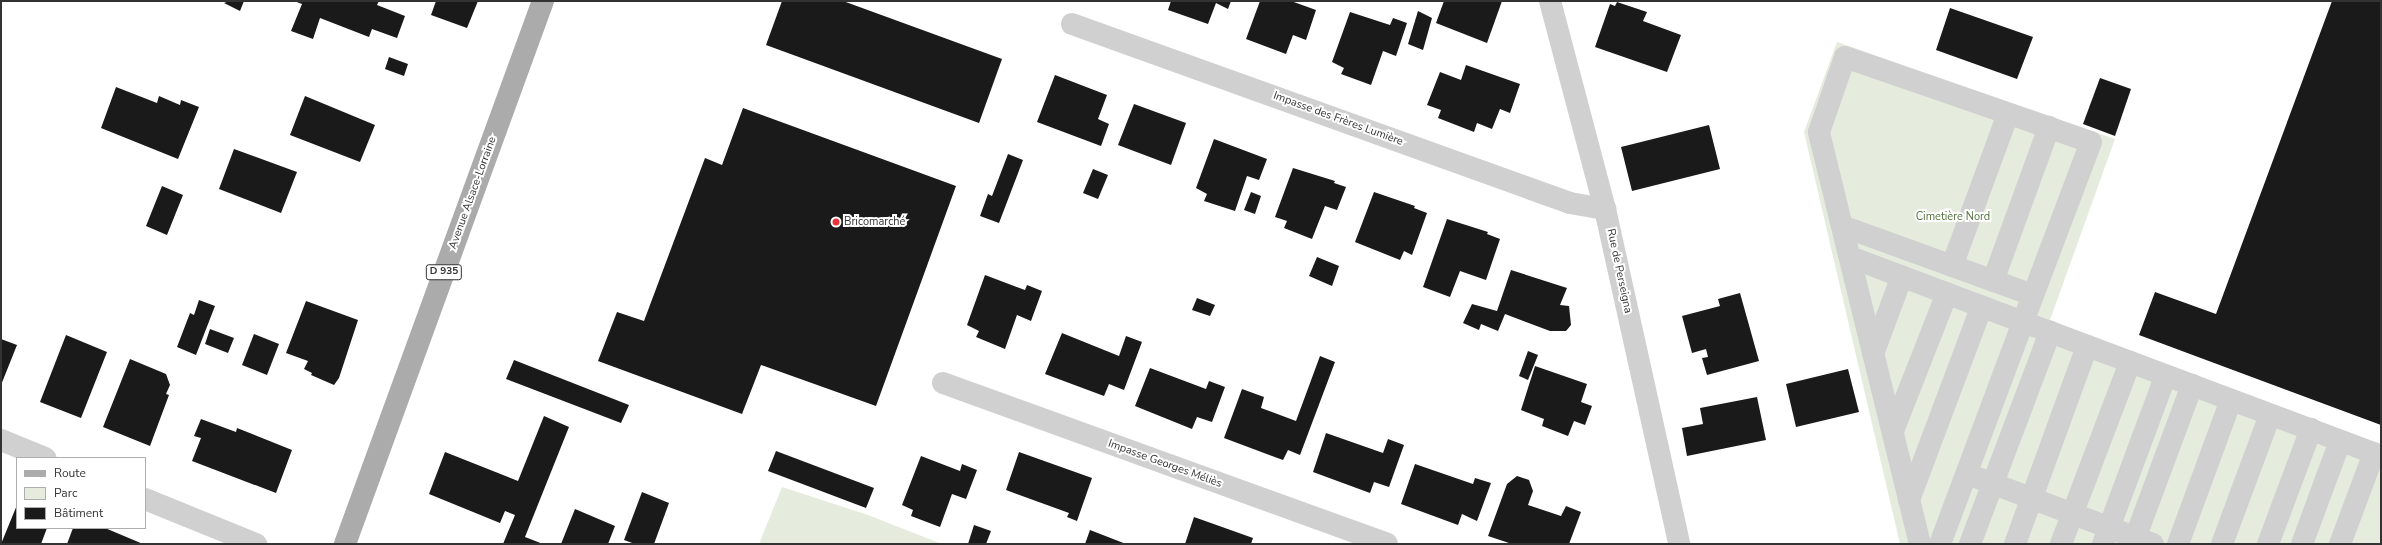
<!DOCTYPE html>
<meta charset="utf-8">
<style>
body{margin:0}
#map{position:relative;width:2382px;height:545px;overflow:hidden;background:#fff;font-family:"Nunito Sans",sans-serif}
div>[style]{position:absolute}
.green>*{inset:0;background:#e5ecde}
.building>*{inset:0;background:#1a1a1a}
.minor>*{height:22px;margin:-11px;padding:0 11px;transform-origin:11px;border-radius:11px;background:#d0d0d0}
.major>*{height:22px;margin:-11px;padding:0 11px;transform-origin:11px;border-radius:11px;background:#ababab}
.dots>*{width:11px;height:11px;translate:-50% -50%;box-sizing:border-box;border:2px solid #fff;border-radius:50%}
span{translate:-50% -50%;white-space:nowrap;text-align:center;line-height:1.15;-webkit-text-stroke:4px #fff;paint-order:stroke}
.shield-label span{padding:1px 3px;background:#fff;border:1px solid;border-radius:3px;-webkit-text-stroke-width:0}
.shield-label{font-size:10px;color:#333;font-weight:700}
.street-label{font-size:11px;color:#333}
.park-label{font-size:11px;color:#54723d}
.poi-label{font-size:11px;color:#333}
.left{translate:0 -50%;text-align:left}
.frame{position:absolute;inset:0;border:2px solid #333;pointer-events:none}
.legend{position:absolute;left:16px;top:457px;width:130px;height:72px;box-sizing:border-box;background:#fff;border:1px solid #adadad;margin:0;padding:5px 7px;list-style:none;font-size:12px;color:#333}
.legend li{display:flex;align-items:center;gap:8px;height:20px}
.legend b{width:20px;border:1px solid #adadad}
</style>
<div id="map">
<div class="green">
<div style="clip-path:polygon(1837px 42px,2115px 139px,2050px 320px,2381px 445px,2381px 544px,1900px 544px,1804px 132px)"></div>
<div style="clip-path:polygon(782px 487px,868px 515px,942px 544px,759px 544px)"></div>
</div>
<div class="building">
<div style="clip-path:polygon(229px 1px,244px 1px,240px 11px,224px 3px)"></div>
<div style="clip-path:polygon(294px 1px,379px 1px,377px 5px,405px 16px,397px 38px,372px 29px,369px 37px,320px 18px,313px 39px,291px 31px,302px 4px)"></div>
<div style="clip-path:polygon(436px 1px,478px 1px,467px 28px,431px 15px)"></div>
<div style="clip-path:polygon(782px 1px,843px 1px,1002px 59px,979px 123px,766px 45px)"></div>
<div style="clip-path:polygon(1171px 1px,1231px 1px,1228px 9px,1216px 3px,1208px 24px,1168px 10px)"></div>
<div style="clip-path:polygon(1260px 1px,1291px 1px,1316px 10px,1306px 40px,1293px 35px,1286px 54px,1246px 39px)"></div>
<div style="clip-path:polygon(1444px 1px,1502px 1px,1487px 43px,1436px 23px)"></div>
<div style="clip-path:polygon(2332px 1px,2381px 1px,2381px 425px,2139px 335px,2155px 292px,2216px 314px)"></div>
<div style="clip-path:polygon(1617px 2px,1647px 12px,1643px 21px,1681px 35px,1667px 72px,1595px 47px,1610px 4px,1615px 6px)"></div>
<div style="clip-path:polygon(1950px 8px,2033px 37px,2017px 79px,1936px 50px)"></div>
<div style="clip-path:polygon(1418px 11px,1432px 18px,1423px 50px,1408px 44px)"></div>
<div style="clip-path:polygon(1350px 12px,1390px 25px,1393px 18px,1407px 23px,1396px 56px,1383px 51px,1371px 85px,1341px 74px,1344px 68px,1332px 62px)"></div>
<div style="clip-path:polygon(389px 57px,408px 64px,404px 76px,385px 69px)"></div>
<div style="clip-path:polygon(1466px 65px,1520px 84px,1510px 113px,1500px 109px,1492px 129px,1477px 123px,1474px 132px,1438px 118px,1441px 110px,1427px 105px,1440px 72px,1461px 80px)"></div>
<div style="clip-path:polygon(1055px 75px,1107px 95px,1098px 119px,1109px 124px,1101px 146px,1037px 122px)"></div>
<div style="clip-path:polygon(2100px 78px,2131px 89px,2115px 136px,2083px 124px)"></div>
<div style="clip-path:polygon(116px 87px,157px 103px,159px 96px,180px 105px,181px 100px,199px 107px,178px 159px,101px 128px)"></div>
<div style="clip-path:polygon(305px 96px,375px 125px,360px 162px,290px 135px)"></div>
<div style="clip-path:polygon(1134px 104px,1186px 123px,1171px 165px,1118px 145px)"></div>
<div style="clip-path:polygon(743px 108px,956px 186px,876px 406px,761px 365px,742px 414px,598px 361px,617px 312px,644px 321px,705px 158px,722px 165px)"></div>
<div style="clip-path:polygon(1709px 125px,1720px 169px,1632px 191px,1621px 147px)"></div>
<div style="clip-path:polygon(1214px 139px,1267px 159px,1259px 180px,1247px 176px,1235px 211px,1204px 201px,1207px 194px,1196px 188px)"></div>
<div style="clip-path:polygon(234px 149px,297px 172px,281px 213px,219px 189px)"></div>
<div style="clip-path:polygon(1008px 154px,1023px 160px,999px 223px,980px 216px,988px 194px,992px 196px)"></div>
<div style="clip-path:polygon(1293px 168px,1335px 181px,1334px 183px,1346px 187px,1337px 210px,1325px 206px,1312px 239px,1284px 228px,1287px 221px,1275px 217px)"></div>
<div style="clip-path:polygon(1093px 169px,1108px 175px,1098px 199px,1083px 193px)"></div>
<div style="clip-path:polygon(162px 186px,183px 195px,167px 235px,146px 226px)"></div>
<div style="clip-path:polygon(1251px 192px,1261px 196px,1255px 214px,1244px 210px)"></div>
<div style="clip-path:polygon(1374px 192px,1415px 206px,1414px 208px,1427px 213px,1412px 255px,1404px 251px,1400px 260px,1355px 242px)"></div>
<div style="clip-path:polygon(1447px 219px,1488px 232px,1487px 234px,1500px 239px,1486px 280px,1460px 271px,1450px 297px,1423px 287px)"></div>
<div style="clip-path:polygon(1317px 257px,1339px 266px,1332px 286px,1309px 276px)"></div>
<div style="clip-path:polygon(1511px 270px,1567px 288px,1560px 305px,1569px 306px,1571px 325px,1566px 331px,1550px 331px,1505px 314px,1498px 331px,1481px 324px,1479px 330px,1463px 323px,1472px 304px,1497px 311px)"></div>
<div style="clip-path:polygon(985px 275px,1025px 290px,1027px 285px,1042px 291px,1031px 321px,1017px 315px,1005px 349px,976px 337px,979px 331px,967px 325px)"></div>
<div style="clip-path:polygon(1740px 293px,1759px 361px,1707px 375px,1702px 358px,1708px 357px,1706px 349px,1692px 353px,1682px 316px,1720px 306px,1718px 299px)"></div>
<div style="clip-path:polygon(1197px 298px,1215px 305px,1210px 316px,1192px 310px)"></div>
<div style="clip-path:polygon(199px 300px,215px 306px,196px 355px,177px 347px,190px 313px,194px 315px)"></div>
<div style="clip-path:polygon(306px 301px,358px 320px,339px 378px,334px 385px,311px 375px,312px 373px,304px 369px,308px 361px,286px 353px)"></div>
<div style="clip-path:polygon(210px 329px,234px 338px,228px 353px,205px 344px)"></div>
<div style="clip-path:polygon(1062px 333px,1119px 356px,1126px 336px,1142px 342px,1124px 390px,1109px 384px,1104px 396px,1045px 374px)"></div>
<div style="clip-path:polygon(254px 334px,279px 344px,267px 375px,242px 365px)"></div>
<div style="clip-path:polygon(66px 335px,107px 352px,81px 418px,40px 402px)"></div>
<div style="clip-path:polygon(1px 339px,17px 345px,1px 385px)"></div>
<div style="clip-path:polygon(1528px 351px,1538px 355px,1528px 380px,1519px 376px)"></div>
<div style="clip-path:polygon(1320px 356px,1335px 362px,1300px 455px,1288px 450px,1283px 460px,1224px 438px,1242px 389px,1264px 397px,1261px 408px,1296px 421px)"></div>
<div style="clip-path:polygon(130px 359px,166px 374px,170px 385px,166px 394px,169px 395px,150px 446px,103px 427px)"></div>
<div style="clip-path:polygon(514px 360px,629px 405px,621px 423px,506px 379px)"></div>
<div style="clip-path:polygon(1535px 366px,1587px 384px,1581px 402px,1592px 406px,1585px 425px,1574px 421px,1568px 436px,1542px 426px,1544px 419px,1521px 410px)"></div>
<div style="clip-path:polygon(1150px 368px,1206px 389px,1209px 381px,1225px 387px,1212px 422px,1197px 417px,1192px 429px,1135px 406px)"></div>
<div style="clip-path:polygon(1848px 369px,1859px 412px,1796px 427px,1786px 384px)"></div>
<div style="clip-path:polygon(1757px 397px,1766px 440px,1687px 456px,1682px 428px,1703px 424px,1700px 408px)"></div>
<div style="clip-path:polygon(544px 416px,569px 427px,525px 537px,543px 544px,503px 544px,515px 515px,505px 511px,500px 523px,429px 494px,445px 452px,518px 481px)"></div>
<div style="clip-path:polygon(201px 419px,236px 432px,237px 428px,292px 450px,276px 493px,192px 461px,201px 438px,194px 436px)"></div>
<div style="clip-path:polygon(1326px 433px,1383px 453px,1388px 439px,1404px 445px,1389px 487px,1374px 482px,1370px 493px,1313px 472px)"></div>
<div style="clip-path:polygon(776px 451px,874px 488px,866px 508px,768px 471px)"></div>
<div style="clip-path:polygon(1019px 452px,1092px 478px,1077px 521px,1067px 517px,1069px 513px,1006px 490px)"></div>
<div style="clip-path:polygon(921px 456px,960px 471px,962px 464px,977px 470px,966px 499px,952px 494px,940px 527px,911px 516px,913px 510px,902px 505px)"></div>
<div style="clip-path:polygon(1415px 464px,1473px 484px,1475px 478px,1491px 483px,1477px 521px,1462px 514px,1458px 525px,1401px 504px)"></div>
<div style="clip-path:polygon(1517px 476px,1529px 480px,1533px 491px,1528px 505px,1561px 516px,1566px 506px,1581px 512px,1569px 544px,1512px 544px,1488px 536px,1507px 484px)"></div>
<div style="clip-path:polygon(642px 492px,669px 503px,654px 544px,635px 544px,624px 540px)"></div>
<div style="clip-path:polygon(17px 505px,17px 528px,47px 528px,41px 544px,1px 544px)"></div>
<div style="clip-path:polygon(575px 509px,615px 526px,608px 544px,561px 544px)"></div>
<div style="clip-path:polygon(1194px 517px,1253px 538px,1251px 544px,1185px 544px)"></div>
<div style="clip-path:polygon(974px 525px,991px 531px,986px 544px,968px 544px)"></div>
<div style="clip-path:polygon(73px 528px,105px 528px,143px 544px,67px 544px)"></div>
<div style="clip-path:polygon(1090px 530px,1126px 544px,1085px 544px)"></div>
</div>
<div class="minor">
<div style="left:1550px;top:1px;width:215px;rotate:75.2deg"></div>
<div style="left:1605px;top:209px;width:343px;rotate:77.5deg"></div>
<div style="left:1072px;top:24px;width:529px;rotate:19.77deg"></div>
<div style="left:1570px;top:203px;width:36px;rotate:10deg"></div>
<div style="left:1842px;top:226px;width:203px;rotate:19.9deg"></div>
<div style="left:1850px;top:257px;width:185px;rotate:20.6deg"></div>
<div style="left:2023px;top:322px;width:237px;rotate:110.5deg"></div>
<div style="left:1952px;top:266px;width:162px;rotate:-69.8deg"></div>
<div style="left:1993px;top:281px;width:164px;rotate:-70deg"></div>
<div style="left:1873px;top:354px;width:83px;rotate:-69.6deg"></div>
<div style="left:943px;top:383px;width:472px;rotate:19.9deg"></div>
<div style="left:1893px;top:431px;width:148px;rotate:-68.6deg"></div>
<div style="left:1px;top:440px;width:48px;rotate:22.2deg"></div>
<div style="left:1978px;top:478px;width:187px;rotate:20.7deg"></div>
<div style="left:145px;top:499px;width:120px;rotate:22.1deg"></div>
<div style="left:1909px;top:500px;width:207px;rotate:-69.4deg"></div>
<div style="left:1920px;top:544px;width:424px;rotate:-103.8deg"></div>
<div style="left:1819px;top:132px;width:79px;rotate:-70.9deg"></div>
<div style="left:1845px;top:57px;width:260px;rotate:19.1deg"></div>
<div style="left:2091px;top:142px;width:192px;rotate:110.7deg"></div>
<div style="left:2023px;top:322px;width:382px;rotate:20.5deg"></div>
<div style="left:1970px;top:544px;width:227px;rotate:-69.3deg"></div>
<div style="left:2015px;top:544px;width:211px;rotate:-70deg"></div>
<div style="left:2061px;top:544px;width:195px;rotate:-69.2deg"></div>
<div style="left:2103px;top:544px;width:180px;rotate:-69.6deg"></div>
<div style="left:2133px;top:544px;width:170px;rotate:-69.6deg"></div>
<div style="left:2178px;top:544px;width:153px;rotate:-69.8deg"></div>
<div style="left:2222px;top:544px;width:138px;rotate:-69.6deg"></div>
<div style="left:2268px;top:544px;width:123px;rotate:-69.5deg"></div>
<div style="left:2302px;top:544px;width:110px;rotate:-69.7deg"></div>
<div style="left:2340px;top:544px;width:97px;rotate:-69.5deg"></div>
</div>
<div class="major">
<div style="left:345px;top:544px;width:578px;rotate:-69.97deg"></div>
</div>
<div class="dots">
<div style="left:836px;top:222px;background:#ed3239"></div>
</div>
<div class="shield-label">
<span style="left:444px;top:272px">D 935</span>
</div>
<div class="street-label">
<span style="left:1338px;top:119px;rotate:20deg">Impasse des Frères Lumière</span>
<span style="left:473px;top:193px;rotate:-70deg">Avenue Alsace-Lorraine</span>
<span style="left:1619px;top:271px;rotate:78deg">Rue de Perseigna</span>
<span style="left:1165px;top:464px;rotate:20deg">Impasse Georges Méliès</span>
</div>
<div class="park-label">
<span style="left:1953px;top:217px">Cimetière Nord</span>
</div>
<div class="poi-label">
<span class="left" style="left:844px;top:222px">Bricomarché</span>
</div>
<div class="frame"></div>
<ul class="legend">
<li><b style="height:5px;background:#ababab"></b>Route</li>
<li><b style="height:11px;background:#e5ecde"></b>Parc</li>
<li><b style="height:11px;background:#1a1a1a"></b>Bâtiment</li>
</ul>
</div>
